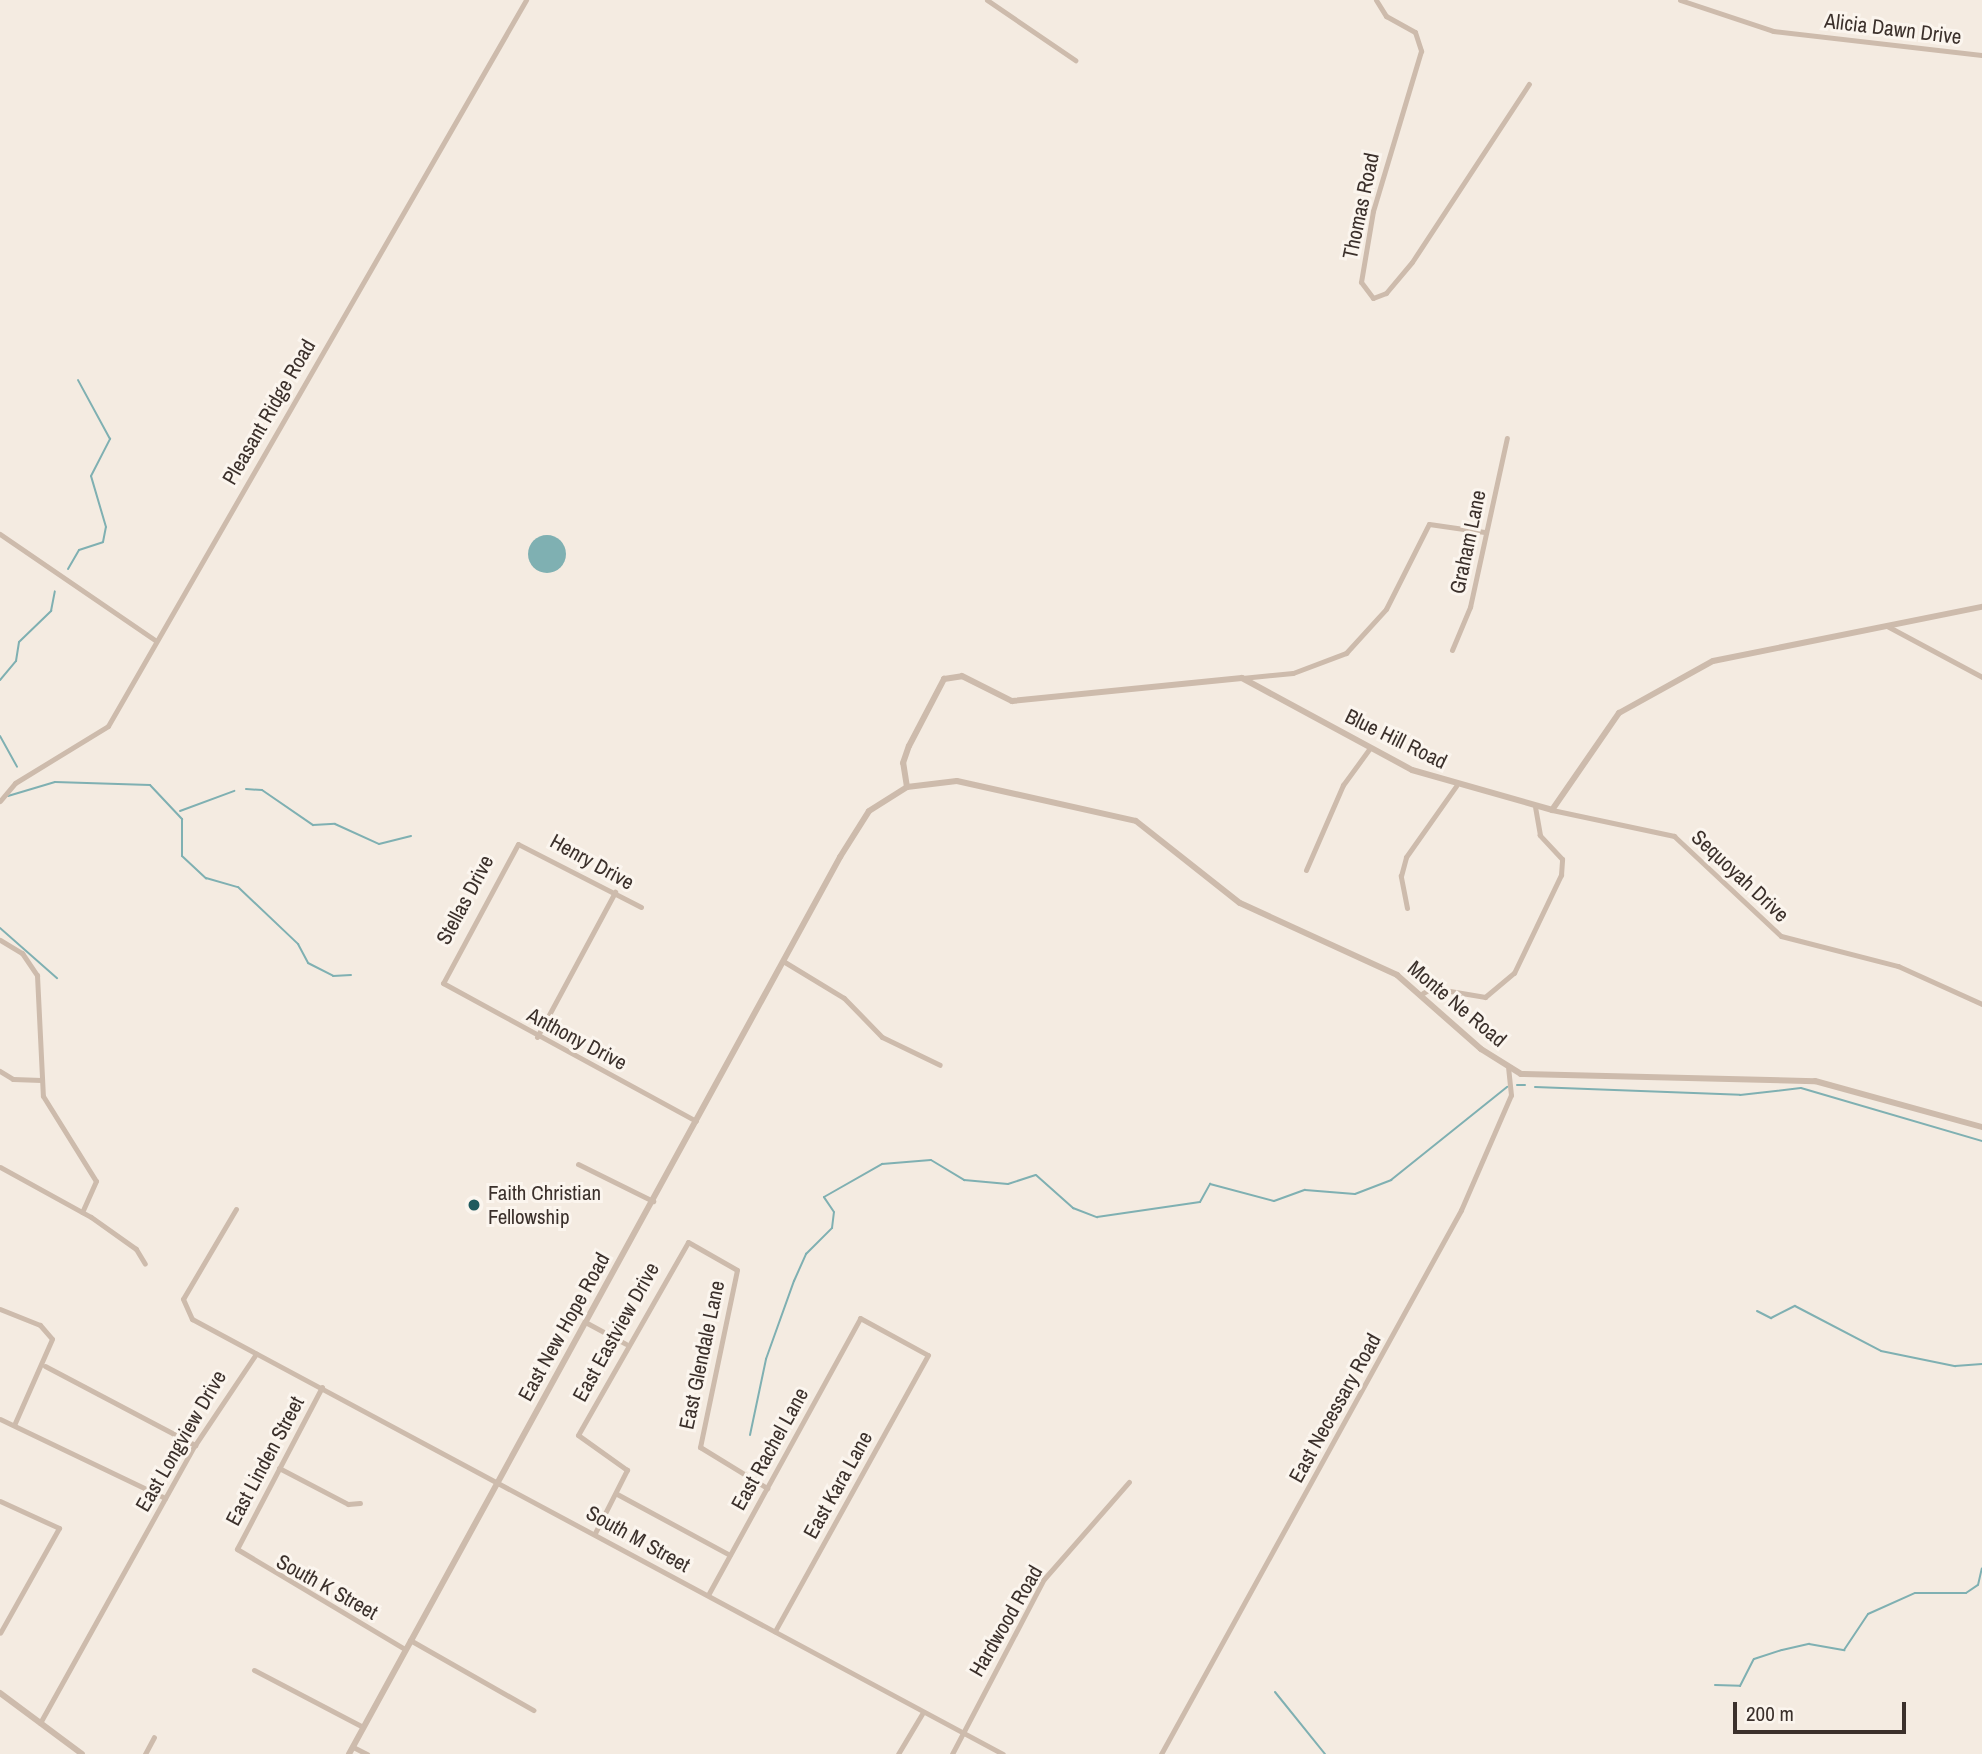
<!DOCTYPE html>
<style>
body{margin:0}
#map{position:relative;width:1982px;height:1754px;overflow:hidden;background:#f4ebe1;font-family:"Archivo Narrow",sans-serif}
div>[style]{position:absolute}
.water>*{inset:0;background:#7fb0b2}
.round{border-radius:50%}
.stream>*{height:2px;margin:-1px;padding:0 1px;transform-origin:1px;border-radius:1px;background:#7fb0b2}
.minor>*{height:5px;margin:-2.5px;padding:0 2.5px;transform-origin:2.5px;border-radius:2.5px;background:#cdbbac}
.tertiary>*{height:6px;margin:-3px;padding:0 3px;transform-origin:3px;border-radius:3px;background:#cdbbac}
.dots>*{width:19px;height:19px;translate:-50% -50%;box-sizing:border-box;border:4px solid #fbf5ee;border-radius:50%}
span{translate:-50% -50%;white-space:nowrap;text-align:center;line-height:1.15;-webkit-text-stroke:6px #fbf5ee;paint-order:stroke}
.street-label{font-size:21px;color:#3b302b}
.poi-label{font-size:21px;color:#3b302b}
.left{translate:0 -50%;text-align:left}
.scale{position:absolute;left:1733px;top:1702px;width:173px;height:32px;box-sizing:border-box;border:4px solid #3b302b;border-top:0;padding-left:9px;font-size:21px;line-height:24px;white-space:nowrap;color:#3b302b;-webkit-text-stroke:5px #fbf5ee;paint-order:stroke}
</style>
<div id="map">
<div class="water">
<div class="round" style="left:528px;top:535px;width:38px;height:38px"></div>
</div>
<div class="stream">
<div style="left:68px;top:569px;width:22px;rotate:-60deg"></div>
<div style="left:79px;top:550px;width:25px;rotate:-18deg"></div>
<div style="left:103px;top:542px;width:15px;rotate:-79deg"></div>
<div style="left:106px;top:527px;width:53px;rotate:-106.4deg"></div>
<div style="left:91px;top:476px;width:42px;rotate:-62.8deg"></div>
<div style="left:110px;top:439px;width:67px;rotate:-118.5deg"></div>
<div style="left:0;top:680px;width:25px;rotate:-50deg"></div>
<div style="left:16px;top:661px;width:19px;rotate:-81deg"></div>
<div style="left:19px;top:642px;width:45px;rotate:-44.1deg"></div>
<div style="left:51px;top:611px;width:20px;rotate:-79deg"></div>
<div style="left:0;top:736px;width:35px;rotate:61deg"></div>
<div style="left:246px;top:789px;width:16px;rotate:4deg"></div>
<div style="left:262px;top:790px;width:62px;rotate:34.5deg"></div>
<div style="left:313px;top:825px;width:22px;rotate:-3deg"></div>
<div style="left:335px;top:824px;width:48px;rotate:24.4deg"></div>
<div style="left:379px;top:844px;width:33px;rotate:-14deg"></div>
<div style="left:8px;top:796px;width:49px;rotate:-16.6deg"></div>
<div style="left:55px;top:782px;width:95px;rotate:1.8deg"></div>
<div style="left:150px;top:785px;width:47px;rotate:46.7deg"></div>
<div style="left:182px;top:819px;width:37px;rotate:90deg"></div>
<div style="left:182px;top:856px;width:33px;rotate:43deg"></div>
<div style="left:206px;top:878px;width:33px;rotate:16deg"></div>
<div style="left:238px;top:887px;width:83px;rotate:43.5deg"></div>
<div style="left:298px;top:944px;width:21px;rotate:62deg"></div>
<div style="left:308px;top:963px;width:28px;rotate:27deg"></div>
<div style="left:333px;top:976px;width:18px;rotate:-3deg"></div>
<div style="left:180px;top:811px;width:58px;rotate:-20.3deg"></div>
<div style="left:0;top:928px;width:76px;rotate:41.3deg"></div>
<div style="left:1517px;top:1085px;width:8px"></div>
<div style="left:1535px;top:1087px;width:205px;rotate:2.2deg"></div>
<div style="left:1740px;top:1095px;width:61px;rotate:-6.5deg"></div>
<div style="left:1801px;top:1088px;width:189px;rotate:16.3deg"></div>
<div style="left:1757px;top:1311px;width:16px;rotate:27deg"></div>
<div style="left:1771px;top:1318px;width:27px;rotate:-27deg"></div>
<div style="left:1795px;top:1306px;width:97px;rotate:27.6deg"></div>
<div style="left:1881px;top:1351px;width:76px;rotate:11.5deg"></div>
<div style="left:1955px;top:1366px;width:27px;rotate:-4deg"></div>
<div style="left:750px;top:1435px;width:78px;rotate:-78.1deg"></div>
<div style="left:766px;top:1359px;width:83px;rotate:-70.3deg"></div>
<div style="left:794px;top:1281px;width:30px;rotate:-66deg"></div>
<div style="left:806px;top:1254px;width:37px;rotate:-45deg"></div>
<div style="left:832px;top:1228px;width:16px;rotate:-83deg"></div>
<div style="left:834px;top:1212px;width:18px;rotate:-124deg"></div>
<div style="left:824px;top:1197px;width:67px;rotate:-29.6deg"></div>
<div style="left:882px;top:1164px;width:49px;rotate:-4.7deg"></div>
<div style="left:931px;top:1160px;width:39px;rotate:31deg"></div>
<div style="left:964px;top:1180px;width:44px;rotate:5.2deg"></div>
<div style="left:1008px;top:1184px;width:29px;rotate:-18deg"></div>
<div style="left:1036px;top:1175px;width:50px;rotate:41.7deg"></div>
<div style="left:1073px;top:1208px;width:26px;rotate:21deg"></div>
<div style="left:1097px;top:1217px;width:104px;rotate:-8.3deg"></div>
<div style="left:1200px;top:1202px;width:21px;rotate:-61deg"></div>
<div style="left:1210px;top:1184px;width:66px;rotate:14.9deg"></div>
<div style="left:1274px;top:1201px;width:33px;rotate:-20deg"></div>
<div style="left:1305px;top:1190px;width:50px;rotate:4.6deg"></div>
<div style="left:1355px;top:1194px;width:39px;rotate:-21deg"></div>
<div style="left:1391px;top:1180px;width:149px;rotate:-38.7deg"></div>
<div style="left:1715px;top:1685px;width:25px;rotate:2deg"></div>
<div style="left:1740px;top:1686px;width:30px;rotate:-63deg"></div>
<div style="left:1754px;top:1659px;width:29px;rotate:-18deg"></div>
<div style="left:1782px;top:1650px;width:28px;rotate:-13deg"></div>
<div style="left:1809px;top:1644px;width:36px;rotate:10deg"></div>
<div style="left:1844px;top:1650px;width:43px;rotate:-56.3deg"></div>
<div style="left:1868px;top:1614px;width:51px;rotate:-24.1deg"></div>
<div style="left:1915px;top:1593px;width:51px"></div>
<div style="left:1966px;top:1593px;width:14px;rotate:-34deg"></div>
<div style="left:1978px;top:1585px;width:17px;rotate:-77deg"></div>
<div style="left:1275px;top:1692px;width:80px;rotate:51.1deg"></div>
</div>
<div class="minor">
<div style="left:987px;top:0;width:107px;rotate:34.3deg"></div>
<div style="left:1376px;top:0;width:19px;rotate:58deg"></div>
<div style="left:1386px;top:16px;width:33px;rotate:29deg"></div>
<div style="left:1415px;top:32px;width:20px;rotate:72deg"></div>
<div style="left:1421px;top:51px;width:167px;rotate:106.7deg"></div>
<div style="left:1373px;top:211px;width:72px;rotate:99.6deg"></div>
<div style="left:1361px;top:282px;width:20px;rotate:53deg"></div>
<div style="left:1373px;top:298px;width:14px;rotate:-21deg"></div>
<div style="left:1386px;top:293px;width:40px;rotate:-50deg"></div>
<div style="left:1412px;top:262px;width:213px;rotate:-56.7deg"></div>
<div style="left:1680px;top:0;width:98px;rotate:18.4deg"></div>
<div style="left:1773px;top:31px;width:210px;rotate:6.6deg"></div>
<div style="left:0;top:534px;width:189px;rotate:34.4deg"></div>
<div style="left:1887px;top:626px;width:108px;rotate:28.2deg"></div>
<div style="left:1452px;top:650px;width:47px;rotate:-67.3deg"></div>
<div style="left:1470px;top:607px;width:173px;rotate:-77.7deg"></div>
<div style="left:1242px;top:678px;width:51px;rotate:-5.6deg"></div>
<div style="left:1293px;top:673px;width:57px;rotate:-20.7deg"></div>
<div style="left:1346px;top:653px;width:59px;rotate:-47.7deg"></div>
<div style="left:1386px;top:609px;width:95px;rotate:-63.2deg"></div>
<div style="left:1429px;top:524px;width:56px;rotate:8.3deg"></div>
<div style="left:0;top:801px;width:23px;rotate:-50deg"></div>
<div style="left:15px;top:783px;width:109px;rotate:-31.5deg"></div>
<div style="left:108px;top:726px;width:838px;rotate:-60.07deg"></div>
<div style="left:1552px;top:810px;width:125px;rotate:12deg"></div>
<div style="left:1674px;top:836px;width:146px;rotate:43.1deg"></div>
<div style="left:1781px;top:936px;width:121px;rotate:14.4deg"></div>
<div style="left:1898px;top:966px;width:92px;rotate:24.3deg"></div>
<div style="left:1306px;top:870px;width:93px;rotate:-66.5deg"></div>
<div style="left:1343px;top:785px;width:46px;rotate:-53.9deg"></div>
<div style="left:641px;top:907px;width:138px;rotate:-152.9deg"></div>
<div style="left:518px;top:844px;width:158px;rotate:118.3deg"></div>
<div style="left:443px;top:983px;width:288px;rotate:28.6deg"></div>
<div style="left:1407px;top:908px;width:33px;rotate:-101deg"></div>
<div style="left:1401px;top:876px;width:20px;rotate:-75deg"></div>
<div style="left:1406px;top:857px;width:87px;rotate:-54.8deg"></div>
<div style="left:0;top:940px;width:26px;rotate:31deg"></div>
<div style="left:22px;top:953px;width:27px;rotate:56deg"></div>
<div style="left:37px;top:975px;width:121px;rotate:87.2deg"></div>
<div style="left:43px;top:1096px;width:100px;rotate:58.1deg"></div>
<div style="left:96px;top:1181px;width:34px;rotate:114deg"></div>
<div style="left:783px;top:961px;width:71px;rotate:31.2deg"></div>
<div style="left:844px;top:998px;width:54px;rotate:45.7deg"></div>
<div style="left:882px;top:1037px;width:64px;rotate:25.8deg"></div>
<div style="left:1423px;top:993px;width:10px;rotate:-29deg"></div>
<div style="left:1432px;top:988px;width:54px;rotate:9.6deg"></div>
<div style="left:1485px;top:997px;width:38px;rotate:-40deg"></div>
<div style="left:1514px;top:973px;width:109px;rotate:-64.4deg"></div>
<div style="left:1561px;top:875px;width:16px;rotate:-86deg"></div>
<div style="left:1562px;top:859px;width:33px;rotate:-133deg"></div>
<div style="left:1540px;top:835px;width:28px;rotate:-100deg"></div>
<div style="left:537px;top:1037px;width:165px;rotate:-61.7deg"></div>
<div style="left:0;top:1071px;width:15px;rotate:32deg"></div>
<div style="left:13px;top:1079px;width:28px;rotate:2deg"></div>
<div style="left:578px;top:1164px;width:84px;rotate:26.3deg"></div>
<div style="left:0;top:1167px;width:104px;rotate:28.8deg"></div>
<div style="left:91px;top:1217px;width:55px;rotate:35.4deg"></div>
<div style="left:136px;top:1249px;width:17px;rotate:59deg"></div>
<div style="left:236px;top:1209px;width:104px;rotate:120.5deg"></div>
<div style="left:183px;top:1299px;width:22px;rotate:66deg"></div>
<div style="left:192px;top:1319px;width:920px;rotate:28.21deg"></div>
<div style="left:0;top:1309px;width:43px;rotate:21.8deg"></div>
<div style="left:40px;top:1325px;width:18px;rotate:49deg"></div>
<div style="left:52px;top:1339px;width:94px;rotate:113.8deg"></div>
<div style="left:587px;top:1323px;width:44px;rotate:28.3deg"></div>
<div style="left:45px;top:1366px;width:170px;rotate:27.8deg"></div>
<div style="left:322px;top:1387px;width:183px;rotate:117.7deg"></div>
<div style="left:237px;top:1549px;width:196px;rotate:30.8deg"></div>
<div style="left:0;top:1419px;width:183px;rotate:25.6deg"></div>
<div style="left:279px;top:1468px;width:78px;rotate:27.6deg"></div>
<div style="left:348px;top:1504px;width:12px;rotate:-5deg"></div>
<div style="left:617px;top:1494px;width:128px;rotate:28.4deg"></div>
<div style="left:0;top:1501px;width:65px;rotate:24.6deg"></div>
<div style="left:59px;top:1528px;width:120px;rotate:119.3deg"></div>
<div style="left:595px;top:1533px;width:71px;rotate:-63.1deg"></div>
<div style="left:627px;top:1470px;width:60px;rotate:-144.5deg"></div>
<div style="left:578px;top:1435px;width:222px;rotate:-60.3deg"></div>
<div style="left:688px;top:1242px;width:56px;rotate:29.7deg"></div>
<div style="left:737px;top:1270px;width:181px;rotate:101.8deg"></div>
<div style="left:700px;top:1447px;width:79px;rotate:31.5deg"></div>
<div style="left:708px;top:1595px;width:316px;rotate:-61.2deg"></div>
<div style="left:860px;top:1318px;width:77px;rotate:28.6deg"></div>
<div style="left:928px;top:1355px;width:316px;rotate:119deg"></div>
<div style="left:410px;top:1640px;width:142px;rotate:29.6deg"></div>
<div style="left:254px;top:1670px;width:123px;rotate:27.6deg"></div>
<div style="left:40px;top:1723px;width:318px;rotate:-60.9deg"></div>
<div style="left:195px;top:1445px;width:110px;rotate:-56.2deg"></div>
<div style="left:353px;top:1747px;width:16px;rotate:27deg"></div>
<div style="left:145px;top:1754px;width:19px;rotate:-62deg"></div>
<div style="left:898px;top:1754px;width:49px;rotate:-59.2deg"></div>
<div style="left:952px;top:1754px;width:198px;rotate:-62.3deg"></div>
<div style="left:1044px;top:1579px;width:129px;rotate:-48.8deg"></div>
<div style="left:1161px;top:1754px;width:621px;rotate:-61.12deg"></div>
<div style="left:1461px;top:1210px;width:125px;rotate:-66.5deg"></div>
<div style="left:1511px;top:1095px;width:27px;rotate:-96deg"></div>
</div>
<div class="tertiary">
<div style="left:907px;top:787px;width:24px;rotate:-99deg"></div>
<div style="left:903px;top:763px;width:18px;rotate:-71deg"></div>
<div style="left:909px;top:746px;width:76px;rotate:-62.4deg"></div>
<div style="left:944px;top:679px;width:18px;rotate:-9deg"></div>
<div style="left:962px;top:676px;width:56px;rotate:26.6deg"></div>
<div style="left:1012px;top:701px;width:231px;rotate:-5.7deg"></div>
<div style="left:1242px;top:678px;width:193px;rotate:28.4deg"></div>
<div style="left:1412px;top:770px;width:146px;rotate:15.9deg"></div>
<div style="left:1552px;top:810px;width:118px;rotate:-55.4deg"></div>
<div style="left:1619px;top:713px;width:107px;rotate:-29deg"></div>
<div style="left:1713px;top:661px;width:274px;rotate:-11.4deg"></div>
<div style="left:0;top:1693px;width:102px;rotate:36.6deg"></div>
<div style="left:349px;top:1754px;width:1023px;rotate:-61.3deg"></div>
<div style="left:840px;top:857px;width:54px;rotate:-57.8deg"></div>
<div style="left:869px;top:811px;width:45px;rotate:-32.3deg"></div>
<div style="left:907px;top:787px;width:50px;rotate:-6.8deg"></div>
<div style="left:957px;top:781px;width:183px;rotate:12.6deg"></div>
<div style="left:1136px;top:821px;width:132px;rotate:38.3deg"></div>
<div style="left:1240px;top:903px;width:173px;rotate:24.6deg"></div>
<div style="left:1397px;top:975px;width:112px;rotate:41.4deg"></div>
<div style="left:1481px;top:1049px;width:47px;rotate:32deg"></div>
<div style="left:1521px;top:1074px;width:294px;rotate:1.4deg"></div>
<div style="left:1815px;top:1081px;width:173px;rotate:15.4deg"></div>
</div>
<div class="dots">
<div style="left:474px;top:1205px;background:#1f5a5e"></div>
</div>
<div class="street-label">
<span style="left:1893px;top:29px;rotate:7deg">Alicia Dawn Drive</span>
<span style="left:1361px;top:206px;rotate:-78deg">Thomas Road</span>
<span style="left:269px;top:412px;rotate:-60deg">Pleasant Ridge Road</span>
<span style="left:1468px;top:542px;rotate:-78deg">Graham Lane</span>
<span style="left:1396px;top:739px;rotate:26deg">Blue Hill Road</span>
<span style="left:592px;top:862px;rotate:29deg">Henry Drive</span>
<span style="left:1740px;top:876px;rotate:43deg">Sequoyah Drive</span>
<span style="left:465px;top:900px;rotate:-62deg">Stellas Drive</span>
<span style="left:1457px;top:1004px;rotate:40deg">Monte Ne Road</span>
<span style="left:577px;top:1039px;rotate:28deg">Anthony Drive</span>
<span style="left:564px;top:1327px;rotate:-61deg">East New Hope Road</span>
<span style="left:616px;top:1332px;rotate:-61deg">East Eastview Drive</span>
<span style="left:702px;top:1355px;rotate:-78deg">East Glendale Lane</span>
<span style="left:1335px;top:1408px;rotate:-61deg">East Necessary Road</span>
<span style="left:181px;top:1441px;rotate:-60deg">East Longview Drive</span>
<span style="left:770px;top:1449px;rotate:-61deg">East Rachel Lane</span>
<span style="left:265px;top:1461px;rotate:-62deg">East Linden Street</span>
<span style="left:838px;top:1485px;rotate:-61deg">East Kara Lane</span>
<span style="left:638px;top:1539px;rotate:29deg">South M Street</span>
<span style="left:327px;top:1587px;rotate:29deg">South K Street</span>
<span style="left:1006px;top:1621px;rotate:-60deg">Hardwood Road</span>
</div>
<div class="poi-label">
<span class="left" style="left:488px;top:1205px">Faith Christian<br>Fellowship</span>
</div>
<div class="scale">200 m</div>
</div>
